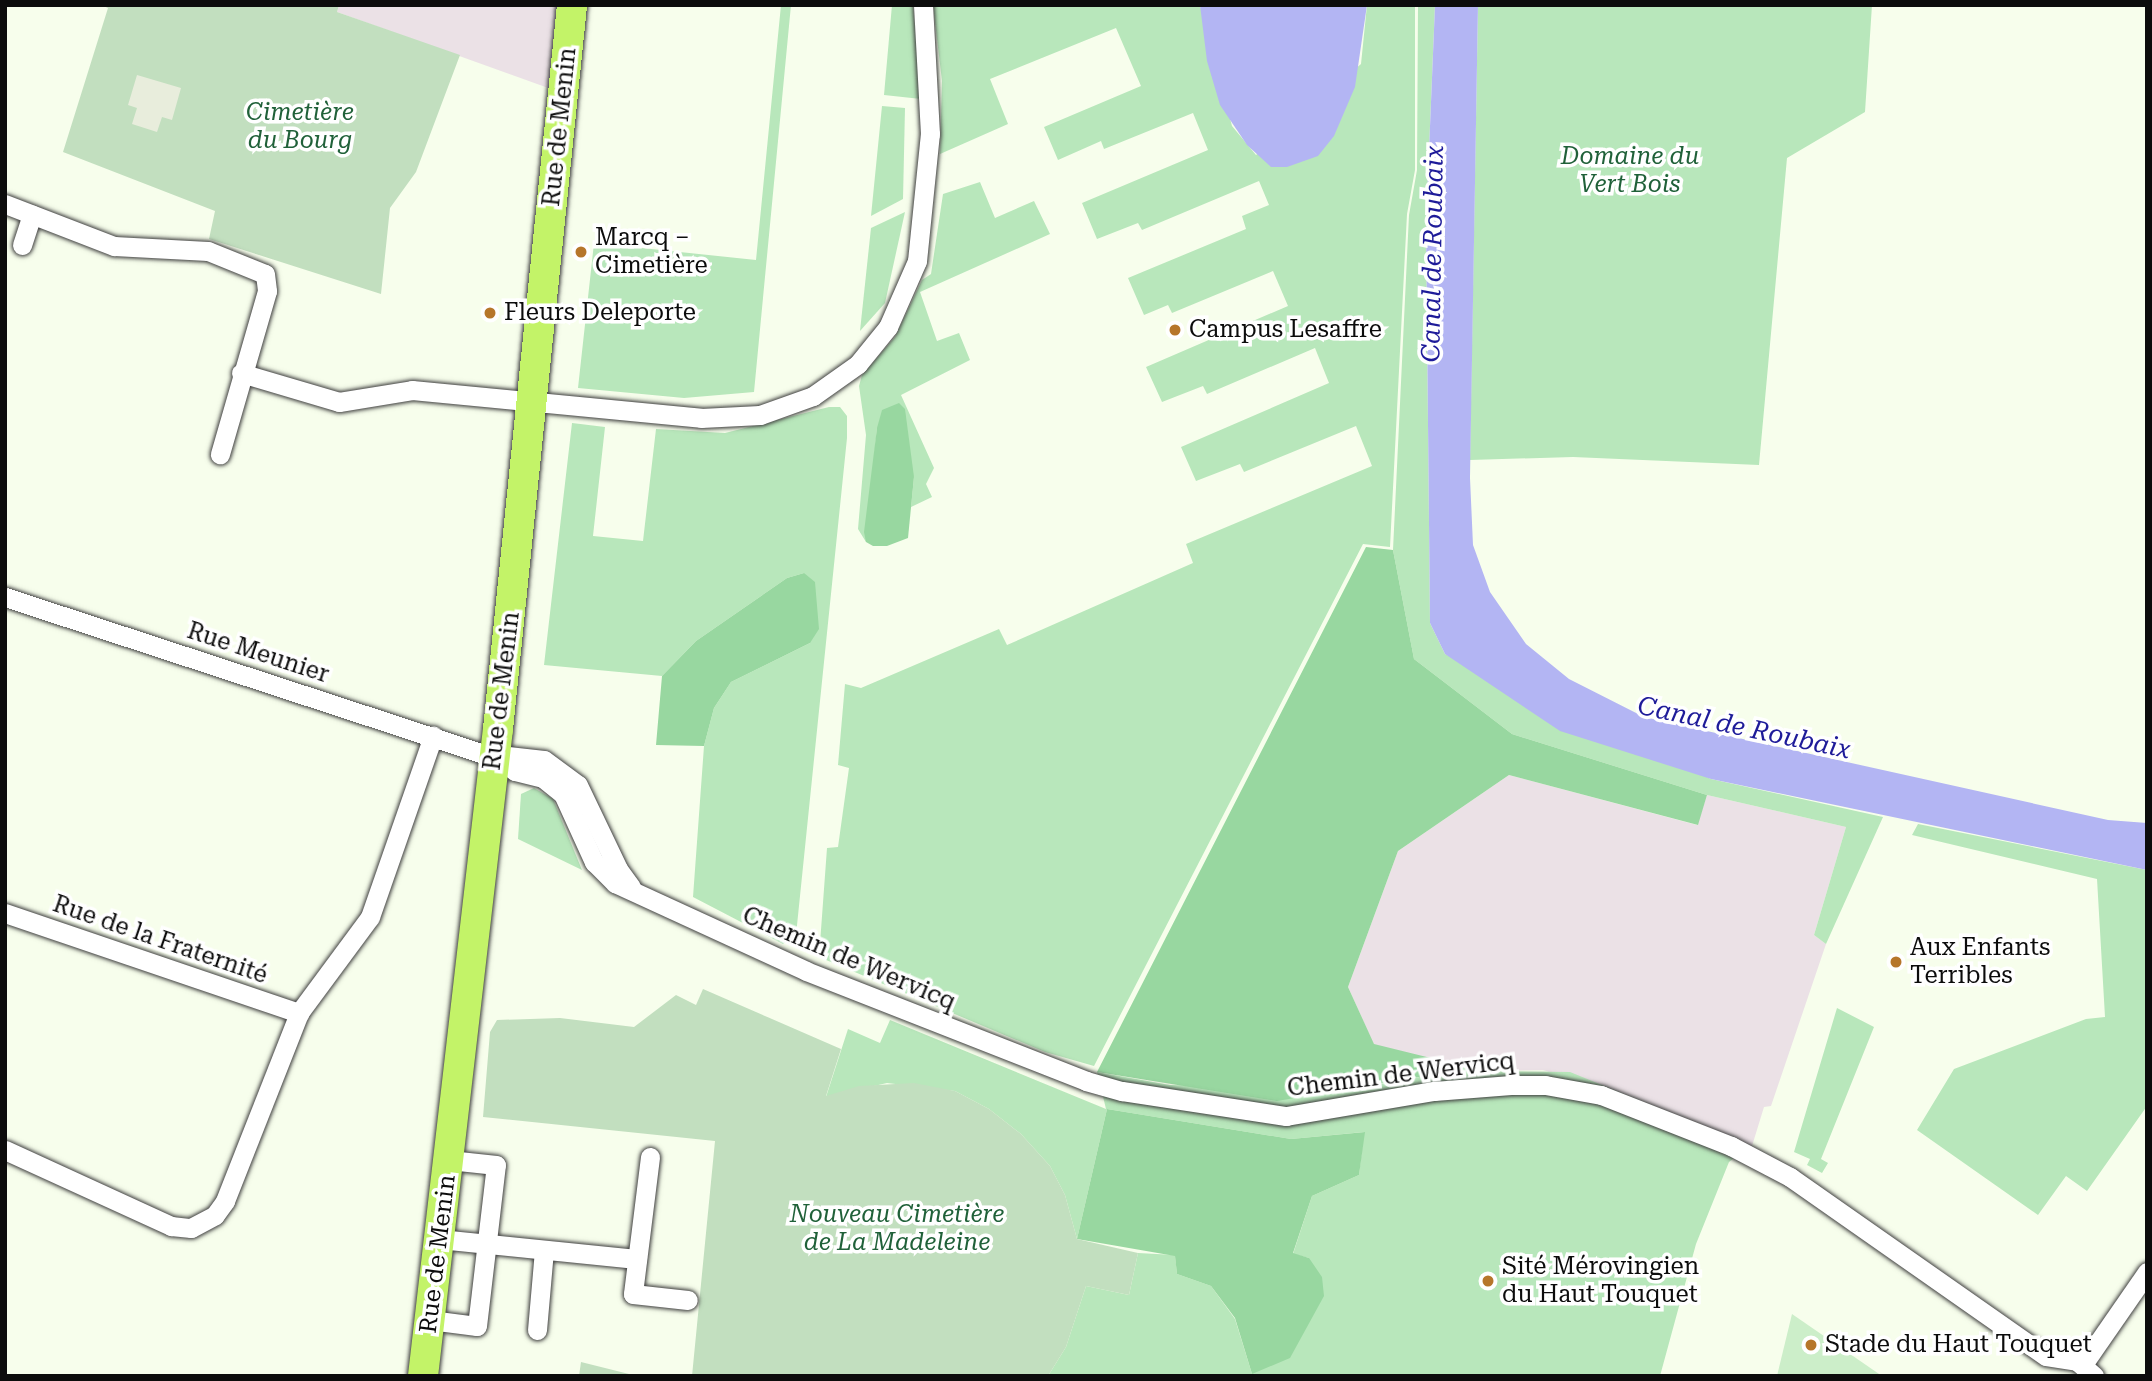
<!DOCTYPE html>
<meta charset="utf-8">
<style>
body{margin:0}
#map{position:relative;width:2152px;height:1381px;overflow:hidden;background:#f7feec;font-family:"Roboto Serif",serif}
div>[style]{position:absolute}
.industrial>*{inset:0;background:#ebe1e6}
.green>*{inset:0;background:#b8e7bb}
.forest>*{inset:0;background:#98d7a0}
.cemetery>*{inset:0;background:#c2dfbf}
.pitch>*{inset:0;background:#cceec9}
.plaza>*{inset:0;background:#e8eddc}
.water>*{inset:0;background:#b3b5f3}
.roads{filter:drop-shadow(0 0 2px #3f3f3f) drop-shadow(0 0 2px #3f3f3f)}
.street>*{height:19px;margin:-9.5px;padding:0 9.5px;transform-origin:9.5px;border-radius:9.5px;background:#fff}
.primary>*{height:30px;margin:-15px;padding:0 15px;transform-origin:15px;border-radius:15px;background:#c3f368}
.dots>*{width:19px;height:19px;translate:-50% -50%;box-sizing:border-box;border:4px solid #fff;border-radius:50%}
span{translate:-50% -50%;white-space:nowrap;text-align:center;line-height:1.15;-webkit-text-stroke:7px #fff;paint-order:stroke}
.park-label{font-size:24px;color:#206139;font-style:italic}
.street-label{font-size:24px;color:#0c0c0c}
.poi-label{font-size:24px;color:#0c0c0c}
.left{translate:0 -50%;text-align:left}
.water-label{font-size:26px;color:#1e1b99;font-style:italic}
.frame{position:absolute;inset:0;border:7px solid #0c0c0c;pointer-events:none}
</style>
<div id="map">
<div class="industrial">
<div style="clip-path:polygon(339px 5px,559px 5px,551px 89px,337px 12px)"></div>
<div style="clip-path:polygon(1509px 775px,1697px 825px,1707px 795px,1846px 827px,1814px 935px,1826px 944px,1771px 1106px,1764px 1107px,1752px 1146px,1618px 1093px,1543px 1070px,1482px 1071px,1374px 1045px,1348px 987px,1398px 851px)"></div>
</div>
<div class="green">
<div style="clip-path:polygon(781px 5px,791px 5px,754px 392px,684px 398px,578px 388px,594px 243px,756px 260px)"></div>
<div style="clip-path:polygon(892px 5px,913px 5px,921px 99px,884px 95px)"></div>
<div style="clip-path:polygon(933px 5px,1200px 5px,1232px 126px,1256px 155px,1361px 64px,1367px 5px,1415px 5px,1415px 170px,1407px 214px,1390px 547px,1363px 544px,1094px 1066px,1045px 1052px,819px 957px,827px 848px,838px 847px,849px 768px,838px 765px,845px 684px,861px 688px,999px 629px,1007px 645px,1193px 563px,1186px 544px,1372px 466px,1356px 426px,1244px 472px,1240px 464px,1196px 481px,1181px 447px,1329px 383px,1315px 348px,1207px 394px,1203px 386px,1162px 402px,1146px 367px,1288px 306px,1273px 271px,1172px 313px,1168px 305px,1144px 315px,1128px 278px,1246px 229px,1242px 216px,1269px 205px,1259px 181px,1142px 230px,1138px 223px,1097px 239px,1082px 203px,1208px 150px,1193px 113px,1104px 149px,1101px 141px,1058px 160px,1044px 127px,1141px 86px,1116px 28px,990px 79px,1008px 124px,940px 154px,942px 81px)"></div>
<div style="clip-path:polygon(1418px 5px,1435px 5px,1426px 223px,1430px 623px,1445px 654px,1711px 779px,1883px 817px,1826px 944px,1814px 935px,1846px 827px,1707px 795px,1512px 734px,1414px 659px,1393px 550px,1409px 215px,1417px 170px)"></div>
<div style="clip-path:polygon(1478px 5px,1872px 5px,1865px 112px,1787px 158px,1759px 465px,1573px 457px,1470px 460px)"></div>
<div style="clip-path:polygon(882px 106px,905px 108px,903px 199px,871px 216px)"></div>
<div style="clip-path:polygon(980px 182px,995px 218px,1034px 201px,1050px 234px,920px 292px,937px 341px,959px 333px,970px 360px,901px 395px,934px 468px,926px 484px,932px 497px,911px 507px,914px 477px,877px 428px,866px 542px,858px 529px,866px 435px,859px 386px,862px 375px,895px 337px,922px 280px,931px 274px,943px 194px)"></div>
<div style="clip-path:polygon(905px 212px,885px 303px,860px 331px,871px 228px)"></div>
<div style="clip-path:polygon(829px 407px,840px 407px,847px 416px,847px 438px,796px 935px,783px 944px,693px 897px,704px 746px,714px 708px,731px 682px,810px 643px,804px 573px,787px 578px,696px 641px,662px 676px,544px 665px,572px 423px,605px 427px,593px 536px,643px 541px,656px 429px,725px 433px)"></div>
<div style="clip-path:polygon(534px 788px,553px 799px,582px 870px,518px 839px,521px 794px)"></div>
<div style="clip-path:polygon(1918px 824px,2147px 870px,2147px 1106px,2087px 1191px,2066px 1176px,2038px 1215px,1917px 1130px,1954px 1069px,2086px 1019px,2105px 1017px,2097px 879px,1912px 835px)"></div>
<div style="clip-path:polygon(1837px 1008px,1874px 1027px,1821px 1159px,1828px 1163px,1822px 1173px,1807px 1165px,1810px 1159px,1794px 1152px)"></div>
<div style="clip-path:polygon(890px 1020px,1106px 1109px,1097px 1072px,1170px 1085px,1351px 1089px,1442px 1073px,1447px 1062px,1483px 1071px,1570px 1072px,1750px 1145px,1729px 1162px,1696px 1244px,1660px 1376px,1048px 1376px,1066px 1347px,1086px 1286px,1129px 1295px,1138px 1253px,1175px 1255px,1177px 1274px,1211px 1286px,1235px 1319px,1252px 1374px,1309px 1258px,1293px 1254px,1312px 1196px,1359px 1175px,1364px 1132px,1291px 1139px,1107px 1109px,1077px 1239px,1065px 1195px,1050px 1166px,1021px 1134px,989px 1109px,955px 1091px,887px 1083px,826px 1097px,848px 1029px,880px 1043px)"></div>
</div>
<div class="forest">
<div style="clip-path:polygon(899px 403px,905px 409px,914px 477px,908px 538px,887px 546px,873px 546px,866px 542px,864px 532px,877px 428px,882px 410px)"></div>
<div style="clip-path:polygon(1366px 547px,1393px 550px,1414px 659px,1512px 734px,1707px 795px,1698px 825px,1509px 775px,1398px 851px,1348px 987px,1374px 1044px,1447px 1062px,1442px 1073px,1277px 1101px,1097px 1072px)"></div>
<div style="clip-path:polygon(804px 573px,815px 582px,819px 629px,810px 643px,731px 682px,714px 708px,704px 746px,656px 745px,662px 676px,696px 641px,787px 578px)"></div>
<div style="clip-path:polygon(1107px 1109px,1291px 1139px,1365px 1132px,1359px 1175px,1312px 1196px,1293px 1253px,1309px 1258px,1322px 1277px,1324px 1296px,1290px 1358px,1252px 1374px,1235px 1318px,1211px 1286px,1177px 1274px,1175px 1256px,1077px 1239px)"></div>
</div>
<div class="cemetery">
<div style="clip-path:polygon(101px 5px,339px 5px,337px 12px,460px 55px,416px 172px,390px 208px,381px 294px,209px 239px,215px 211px,63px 152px,108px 8px)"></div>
<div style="clip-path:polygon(703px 989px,841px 1049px,826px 1096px,859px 1086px,914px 1083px,955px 1091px,989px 1109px,1021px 1134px,1050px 1166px,1065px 1195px,1077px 1239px,1138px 1253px,1129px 1295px,1086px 1286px,1066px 1347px,1048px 1376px,692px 1376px,715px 1141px,483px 1117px,490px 1032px,497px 1020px,560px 1018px,634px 1027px,676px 995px,696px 1005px)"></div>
<div style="clip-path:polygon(581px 1362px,637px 1376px,579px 1376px)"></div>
</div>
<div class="pitch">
<div style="clip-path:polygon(1792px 1314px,1882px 1376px,1777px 1376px)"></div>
</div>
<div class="plaza">
<div style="clip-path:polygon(137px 75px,181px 88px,172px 120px,162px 117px,157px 132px,132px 124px,137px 108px,128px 105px)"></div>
</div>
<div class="water">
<div style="clip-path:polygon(1200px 5px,1367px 5px,1355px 87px,1334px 136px,1318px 156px,1287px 167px,1271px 167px,1247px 145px,1220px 105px,1207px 61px)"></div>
<div style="clip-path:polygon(1435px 5px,1478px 5px,1470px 478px,1473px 545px,1490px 592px,1526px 644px,1569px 679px,1644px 717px,2108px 820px,2147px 823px,2147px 870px,1711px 779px,1560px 731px,1445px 654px,1430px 623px,1426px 223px)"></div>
</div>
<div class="roads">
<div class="street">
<div style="left:5px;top:204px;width:117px;rotate:21.1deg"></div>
<div style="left:114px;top:246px;width:94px;rotate:3deg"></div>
<div style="left:208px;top:251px;width:61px;rotate:22deg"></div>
<div style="left:265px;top:274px;width:17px;rotate:83deg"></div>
<div style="left:267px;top:291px;width:170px;rotate:106.1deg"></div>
<div style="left:22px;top:245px;width:32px;rotate:-72deg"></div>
<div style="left:241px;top:373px;width:102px;rotate:16.5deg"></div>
<div style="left:339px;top:402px;width:74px;rotate:-9.3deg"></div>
<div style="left:412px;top:390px;width:290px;rotate:5.5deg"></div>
<div style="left:701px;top:418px;width:59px;rotate:-2.9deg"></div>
<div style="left:760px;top:415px;width:56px;rotate:-19.7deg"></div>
<div style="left:813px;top:396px;width:55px;rotate:-35.4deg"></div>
<div style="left:858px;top:364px;width:48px;rotate:-51deg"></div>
<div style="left:888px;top:327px;width:72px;rotate:-66.3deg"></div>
<div style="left:917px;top:261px;width:128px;rotate:-84.2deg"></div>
<div style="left:930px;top:134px;width:129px;rotate:-93.1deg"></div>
<div style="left:5px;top:597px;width:501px;rotate:18.15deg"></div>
<div style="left:481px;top:753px;width:63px;rotate:6.3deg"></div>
<div style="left:544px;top:760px;width:42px;rotate:36.3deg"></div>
<div style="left:578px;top:785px;width:93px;rotate:64.5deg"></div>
<div style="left:618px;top:869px;width:22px;rotate:54deg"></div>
<div style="left:495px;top:756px;width:25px;rotate:37deg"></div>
<div style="left:515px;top:771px;width:29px;rotate:14deg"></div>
<div style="left:543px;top:778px;width:26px;rotate:39deg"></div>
<div style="left:563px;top:794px;width:75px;rotate:65.5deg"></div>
<div style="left:594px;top:862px;width:30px;rotate:45deg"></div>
<div style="left:615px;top:883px;width:210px;rotate:24.7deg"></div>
<div style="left:806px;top:971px;width:301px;rotate:21.4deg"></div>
<div style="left:1086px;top:1081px;width:37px;rotate:16deg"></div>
<div style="left:1122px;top:1091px;width:166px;rotate:8.7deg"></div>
<div style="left:1286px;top:1116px;width:150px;rotate:-9.6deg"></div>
<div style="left:1434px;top:1091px;width:77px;rotate:-4.5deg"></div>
<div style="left:1511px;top:1085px;width:34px"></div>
<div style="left:1545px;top:1085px;width:57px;rotate:10.1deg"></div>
<div style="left:1601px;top:1095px;width:140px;rotate:21.4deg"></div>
<div style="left:1731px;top:1146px;width:67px;rotate:27.7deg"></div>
<div style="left:1790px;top:1177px;width:312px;rotate:35deg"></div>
<div style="left:2046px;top:1356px;width:31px;rotate:9deg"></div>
<div style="left:2077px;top:1361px;width:23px;rotate:41deg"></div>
<div style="left:5px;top:913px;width:311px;rotate:18.8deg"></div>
<div style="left:5px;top:1150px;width:183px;rotate:24.6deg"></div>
<div style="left:171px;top:1226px;width:20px;rotate:6deg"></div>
<div style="left:191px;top:1228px;width:27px;rotate:-28deg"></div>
<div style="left:215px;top:1215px;width:17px;rotate:-54deg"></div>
<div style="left:225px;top:1201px;width:202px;rotate:-68.5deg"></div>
<div style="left:299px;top:1013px;width:119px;rotate:-53.5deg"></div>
<div style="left:370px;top:917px;width:192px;rotate:-70.8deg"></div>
<div style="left:650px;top:1157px;width:138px;rotate:97.1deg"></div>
<div style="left:633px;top:1294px;width:55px;rotate:6.2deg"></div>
<div style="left:439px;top:1239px;width:199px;rotate:5.8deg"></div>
<div style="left:430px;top:1320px;width:47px;rotate:7.3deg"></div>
<div style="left:477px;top:1326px;width:162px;rotate:-83.3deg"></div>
<div style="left:496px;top:1165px;width:47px;rotate:-173.9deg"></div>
<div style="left:537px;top:1330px;width:80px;rotate:-85deg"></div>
<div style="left:2084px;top:1363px;width:111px;rotate:-55.3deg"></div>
</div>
<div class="primary">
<div style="left:423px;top:1376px;width:651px;rotate:-83.39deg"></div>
<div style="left:498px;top:729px;width:728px;rotate:-84.16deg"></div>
</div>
</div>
<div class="dots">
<div style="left:581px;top:252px;background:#b6762a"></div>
<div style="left:490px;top:313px;background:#b6762a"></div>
<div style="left:1175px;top:330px;background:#b6762a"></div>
<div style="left:1896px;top:962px;background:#b6762a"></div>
<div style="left:1488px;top:1281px;background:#b6762a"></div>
<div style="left:1811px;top:1345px;background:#b6762a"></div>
</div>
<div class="park-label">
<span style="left:300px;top:127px">Cimetière<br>du Bourg</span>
<span style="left:1630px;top:171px">Domaine du<br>Vert Bois</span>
<span style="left:897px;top:1229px">Nouveau Cimetière<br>de La Madeleine</span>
</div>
<div class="street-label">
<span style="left:560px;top:127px;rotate:-84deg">Rue de Menin</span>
<span style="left:258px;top:653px;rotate:18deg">Rue Meunier</span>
<span style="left:502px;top:691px;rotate:-83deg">Rue de Menin</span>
<span style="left:160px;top:940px;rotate:19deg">Rue de la Fraternité</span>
<span style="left:849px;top:959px;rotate:23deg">Chemin de Wervicq</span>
<span style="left:1401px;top:1075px;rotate:-7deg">Chemin de Wervicq</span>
<span style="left:438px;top:1254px;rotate:-83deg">Rue de Menin</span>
</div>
<div class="poi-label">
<span class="left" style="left:595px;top:252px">Marcq –<br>Cimetière</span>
<span class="left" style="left:504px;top:313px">Fleurs Deleporte</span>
<span class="left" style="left:1189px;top:330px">Campus Lesaffre</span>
<span class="left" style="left:1910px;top:962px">Aux Enfants<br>Terribles</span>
<span class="left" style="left:1502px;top:1281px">Sité Mérovingien<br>du Haut Touquet</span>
<span class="left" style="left:1825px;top:1345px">Stade du Haut Touquet</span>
</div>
<div class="water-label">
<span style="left:1433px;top:254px;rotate:-89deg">Canal de Roubaix</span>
<span style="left:1744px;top:728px;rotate:12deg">Canal de Roubaix</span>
</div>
<div class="frame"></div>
</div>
